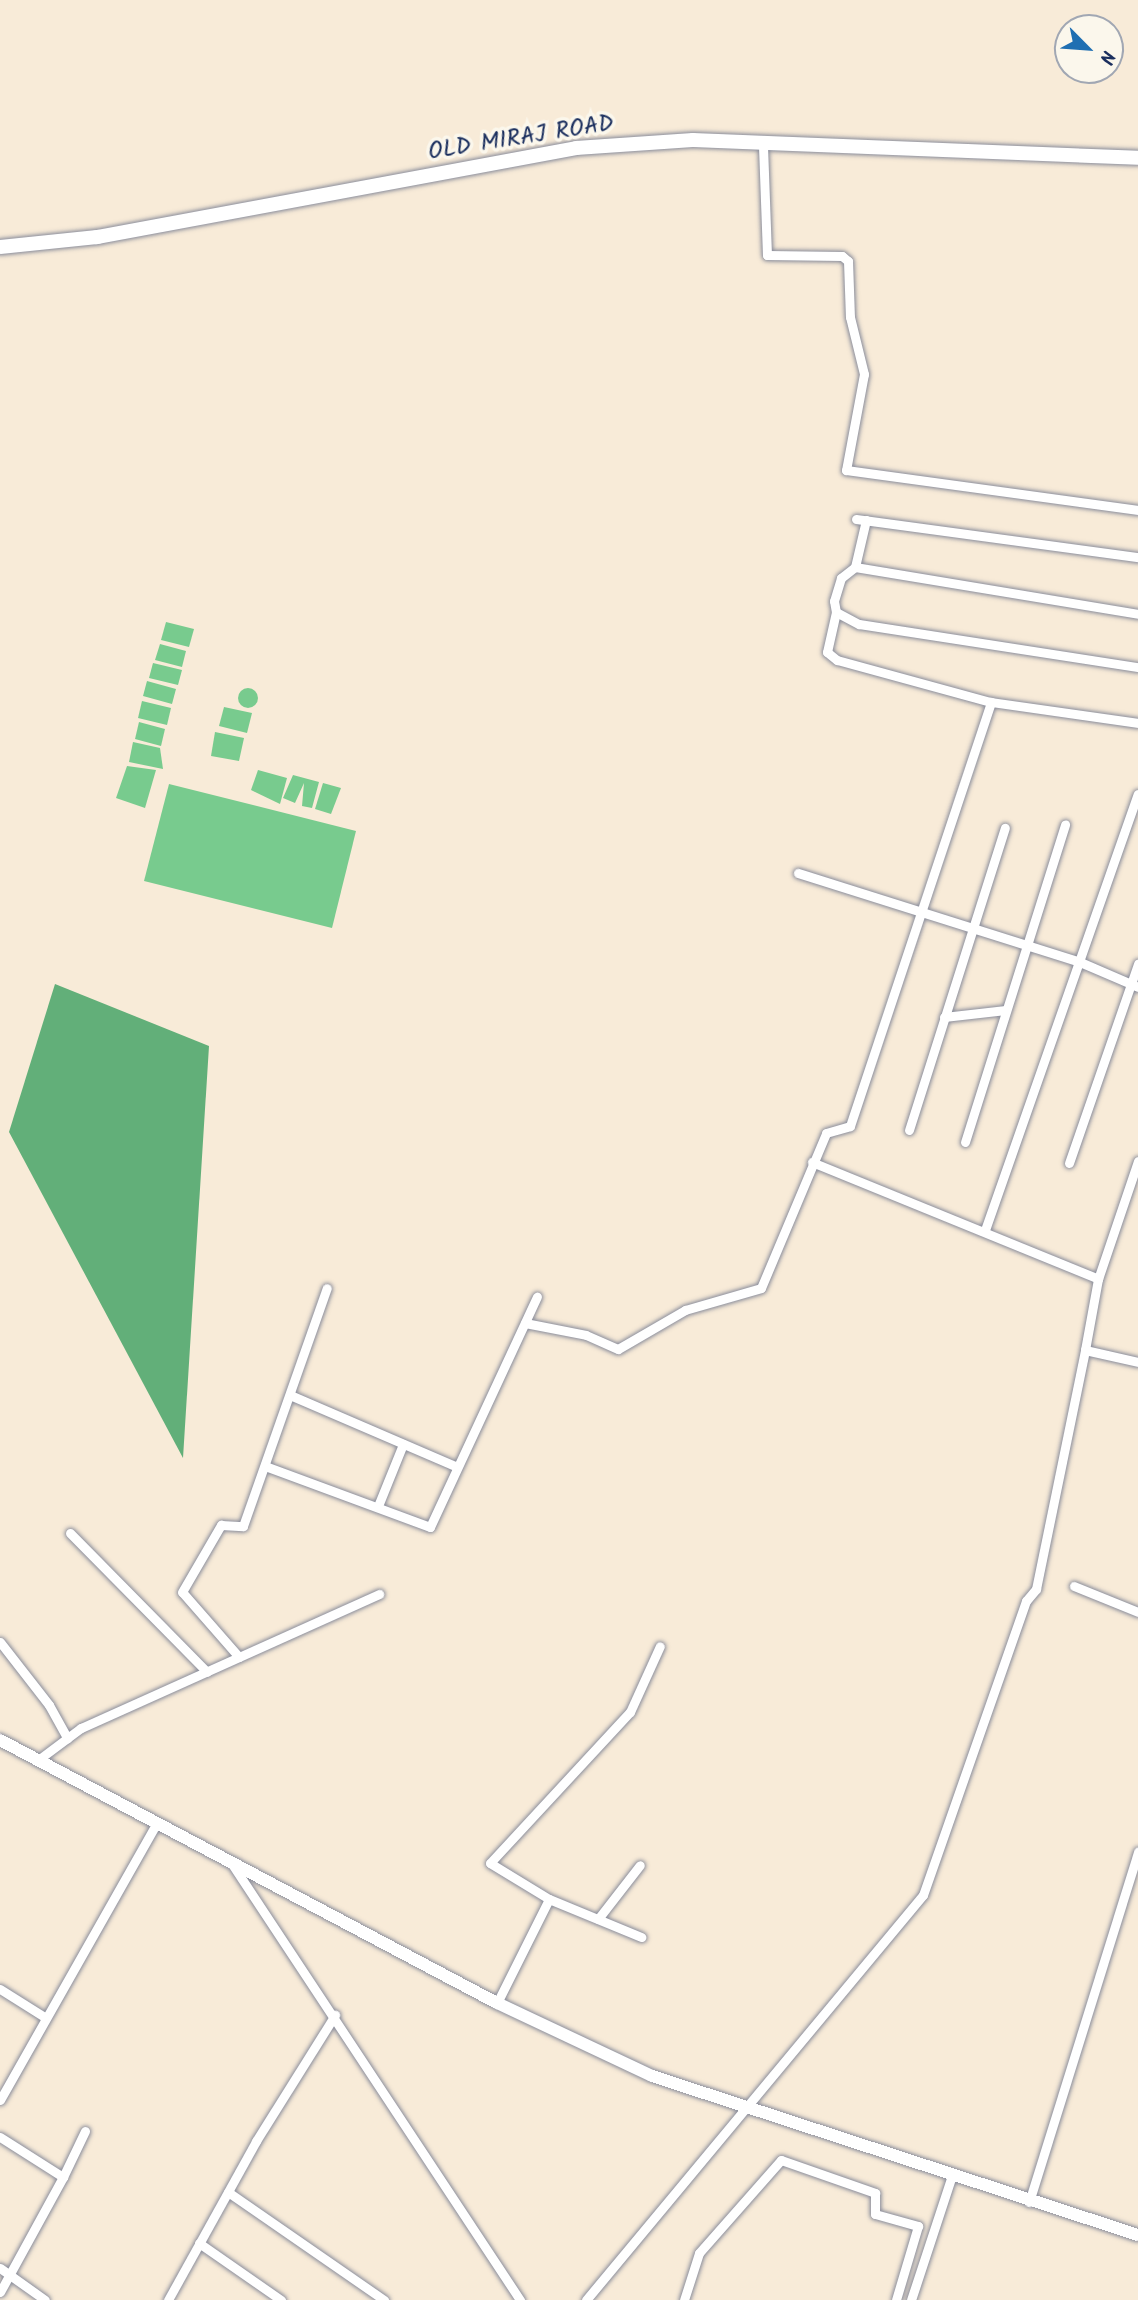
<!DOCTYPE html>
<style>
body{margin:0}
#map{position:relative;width:1138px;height:2300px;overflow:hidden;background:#f8ebd8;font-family:Kalam,sans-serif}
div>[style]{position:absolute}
.green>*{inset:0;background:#78cb8e}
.round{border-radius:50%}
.forest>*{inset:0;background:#62af79}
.roads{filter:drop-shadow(0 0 2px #8a8d9b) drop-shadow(0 0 2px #8a8d9b)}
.street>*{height:9px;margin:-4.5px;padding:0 4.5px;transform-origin:4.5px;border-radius:4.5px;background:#fff}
.secondary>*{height:12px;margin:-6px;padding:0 6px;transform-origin:6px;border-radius:6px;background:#fff}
.primary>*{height:14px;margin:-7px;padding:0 7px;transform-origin:7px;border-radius:7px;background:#fff}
span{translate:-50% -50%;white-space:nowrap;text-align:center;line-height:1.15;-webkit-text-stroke:7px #fbf7ec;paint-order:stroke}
.street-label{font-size:24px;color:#1b2f5e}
.north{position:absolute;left:1054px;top:14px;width:70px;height:70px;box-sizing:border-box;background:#fbf7ec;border:2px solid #a1a7b3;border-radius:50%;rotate:115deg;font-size:19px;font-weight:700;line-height:28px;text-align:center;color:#1b2f5e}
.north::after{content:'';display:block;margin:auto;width:24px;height:32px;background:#1f6fb2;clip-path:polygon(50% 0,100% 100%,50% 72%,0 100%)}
</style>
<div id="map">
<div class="green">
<div style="clip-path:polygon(166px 622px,194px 629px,189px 647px,161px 640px)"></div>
<div style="clip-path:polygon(160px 644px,186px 651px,182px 667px,155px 660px)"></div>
<div style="clip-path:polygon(153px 663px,182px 670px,178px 685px,149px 678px)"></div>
<div style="clip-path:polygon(147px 681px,176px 689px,172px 704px,143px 696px)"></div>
<div class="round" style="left:238px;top:688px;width:20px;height:20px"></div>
<div style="clip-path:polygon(142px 701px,171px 708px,167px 725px,138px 718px)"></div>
<div style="clip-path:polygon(224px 707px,252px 713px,247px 733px,219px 726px)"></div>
<div style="clip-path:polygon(139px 722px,165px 729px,161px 746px,135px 739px)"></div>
<div style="clip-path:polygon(215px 732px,244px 738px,239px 761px,211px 756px)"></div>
<div style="clip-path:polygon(133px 742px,160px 748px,163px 769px,129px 762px)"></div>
<div style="clip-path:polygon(127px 766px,156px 770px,145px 808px,116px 798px)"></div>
<div style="clip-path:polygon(258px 770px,287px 778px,280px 804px,251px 790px)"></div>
<div style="clip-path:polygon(293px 775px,319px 782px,312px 808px,302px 806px,304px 783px,295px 803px,283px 798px)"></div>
<div style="clip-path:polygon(323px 783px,341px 788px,331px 814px,315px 809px)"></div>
<div style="clip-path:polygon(169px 784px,356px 831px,332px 928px,144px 881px)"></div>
</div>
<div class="forest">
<div style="clip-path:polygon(55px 984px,209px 1046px,183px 1458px,9px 1132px)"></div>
</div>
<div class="roads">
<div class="street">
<div style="left:763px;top:146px;width:109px;rotate:87.9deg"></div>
<div style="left:767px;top:255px;width:75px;rotate:0.8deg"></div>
<div style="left:842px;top:256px;width:8px;rotate:40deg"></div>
<div style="left:848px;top:261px;width:56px;rotate:88deg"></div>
<div style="left:850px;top:317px;width:59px;rotate:76.2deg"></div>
<div style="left:864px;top:374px;width:98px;rotate:100.6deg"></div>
<div style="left:846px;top:470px;width:295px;rotate:7.8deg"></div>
<div style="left:856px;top:519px;width:285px;rotate:7.7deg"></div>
<div style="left:866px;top:520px;width:48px;rotate:103.2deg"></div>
<div style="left:855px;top:567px;width:18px;rotate:142deg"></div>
<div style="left:841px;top:578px;width:24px;rotate:107deg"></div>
<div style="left:834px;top:601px;width:11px;rotate:80deg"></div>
<div style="left:836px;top:612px;width:41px;rotate:102.7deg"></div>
<div style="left:827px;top:652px;width:13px;rotate:39deg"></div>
<div style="left:837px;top:660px;width:160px;rotate:15.3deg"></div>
<div style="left:855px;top:567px;width:287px;rotate:9.4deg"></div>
<div style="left:836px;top:612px;width:26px;rotate:28deg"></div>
<div style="left:859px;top:624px;width:282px;rotate:8.8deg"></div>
<div style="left:798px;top:873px;width:296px;rotate:17.5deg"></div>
<div style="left:1080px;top:962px;width:63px;rotate:23.3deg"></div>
<div style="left:944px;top:1017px;width:62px;rotate:-6.4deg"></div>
<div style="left:909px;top:1130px;width:317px;rotate:-72.4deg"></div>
<div style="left:965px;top:1142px;width:333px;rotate:-72.5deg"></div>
<div style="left:1138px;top:1161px;width:125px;rotate:108.7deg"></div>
<div style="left:1098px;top:1279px;width:72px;rotate:100.4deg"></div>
<div style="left:1085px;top:1350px;width:54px;rotate:12.8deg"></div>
<div style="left:812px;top:1162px;width:309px;rotate:22.2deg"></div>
<div style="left:1069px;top:1163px;width:211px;rotate:-70.9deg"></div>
<div style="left:985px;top:1230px;width:462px;rotate:-70.7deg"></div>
<div style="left:525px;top:1323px;width:62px;rotate:11.1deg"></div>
<div style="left:586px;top:1335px;width:35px;rotate:24deg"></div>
<div style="left:618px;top:1349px;width:78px;rotate:-30.2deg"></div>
<div style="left:685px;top:1310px;width:79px;rotate:-16.1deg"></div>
<div style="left:761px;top:1288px;width:168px;rotate:-67.2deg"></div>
<div style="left:826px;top:1133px;width:25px;rotate:-16deg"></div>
<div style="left:850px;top:1126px;width:447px;rotate:-71.6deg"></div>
<div style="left:991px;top:702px;width:148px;rotate:8.1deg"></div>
<div style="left:290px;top:1395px;width:180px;rotate:23.3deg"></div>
<div style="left:265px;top:1466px;width:176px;rotate:20.3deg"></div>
<div style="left:430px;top:1527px;width:254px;rotate:-65.1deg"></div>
<div style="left:378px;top:1506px;width:67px;rotate:-68deg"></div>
<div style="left:70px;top:1533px;width:195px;rotate:45.4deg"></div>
<div style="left:1074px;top:1586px;width:69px;rotate:22.1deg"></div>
<div style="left:0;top:1642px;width:80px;rotate:52.1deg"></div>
<div style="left:49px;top:1705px;width:38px;rotate:61deg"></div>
<div style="left:239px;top:1657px;width:86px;rotate:-131.2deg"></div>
<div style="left:182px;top:1592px;width:78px;rotate:-59.8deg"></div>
<div style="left:221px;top:1525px;width:22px;rotate:3deg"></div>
<div style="left:243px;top:1526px;width:252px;rotate:-70.6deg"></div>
<div style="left:38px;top:1760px;width:54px;rotate:-36.7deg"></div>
<div style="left:81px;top:1728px;width:327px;rotate:-24.2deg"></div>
<div style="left:232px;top:1864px;width:523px;rotate:56.55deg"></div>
<div style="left:549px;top:1899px;width:100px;rotate:22.4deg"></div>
<div style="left:598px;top:1919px;width:68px;rotate:-52.1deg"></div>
<div style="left:0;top:1989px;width:54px;rotate:32.2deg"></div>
<div style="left:497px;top:2003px;width:116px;rotate:-63.4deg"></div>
<div style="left:549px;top:1899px;width:69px;rotate:-148.6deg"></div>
<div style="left:490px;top:1863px;width:206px;rotate:-47.2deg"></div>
<div style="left:630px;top:1712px;width:72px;rotate:-65.6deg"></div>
<div style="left:0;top:2100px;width:318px;rotate:-60.5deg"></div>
<div style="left:0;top:2137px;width:75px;rotate:32.4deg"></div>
<div style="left:63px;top:2177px;width:131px;rotate:118.7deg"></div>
<div style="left:63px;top:2177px;width:51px;rotate:-64.4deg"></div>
<div style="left:228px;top:2192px;width:190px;rotate:34.7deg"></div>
<div style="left:1029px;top:2202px;width:367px;rotate:-72.7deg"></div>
<div style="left:199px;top:2243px;width:100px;rotate:34.8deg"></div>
<div style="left:0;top:2268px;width:55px;rotate:35.4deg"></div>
<div style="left:168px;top:2300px;width:182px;rotate:-61deg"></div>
<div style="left:256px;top:2141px;width:149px;rotate:-57.9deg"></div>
<div style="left:586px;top:2300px;width:527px;rotate:-50.24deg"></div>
<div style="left:923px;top:1895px;width:312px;rotate:-70.7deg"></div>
<div style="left:1026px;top:1601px;width:16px;rotate:-50deg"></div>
<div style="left:1036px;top:1589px;width:244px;rotate:-78.4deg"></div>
<div style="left:684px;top:2300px;width:49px;rotate:-72.3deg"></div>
<div style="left:699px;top:2253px;width:124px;rotate:-48.6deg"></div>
<div style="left:781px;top:2160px;width:100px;rotate:19.3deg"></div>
<div style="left:875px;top:2193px;width:21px;rotate:90deg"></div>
<div style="left:875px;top:2214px;width:45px;rotate:15.6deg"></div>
<div style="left:918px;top:2226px;width:77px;rotate:106.6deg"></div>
<div style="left:911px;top:2300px;width:128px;rotate:-71.8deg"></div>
</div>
<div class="secondary">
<div style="left:0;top:1740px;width:562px;rotate:27.89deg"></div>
<div style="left:497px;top:2003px;width:171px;rotate:25.2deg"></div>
<div style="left:652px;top:2076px;width:511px;rotate:18.12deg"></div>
</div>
<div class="primary">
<div style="left:0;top:247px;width:98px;rotate:-5.9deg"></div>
<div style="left:97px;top:237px;width:487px;rotate:-10.5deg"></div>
<div style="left:576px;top:148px;width:117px;rotate:-3.9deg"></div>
<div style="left:693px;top:140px;width:445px;rotate:2.3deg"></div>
</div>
</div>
<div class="street-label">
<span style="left:521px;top:138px;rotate:-9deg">OLD MIRAJ ROAD</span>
</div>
<div class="north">N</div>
</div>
